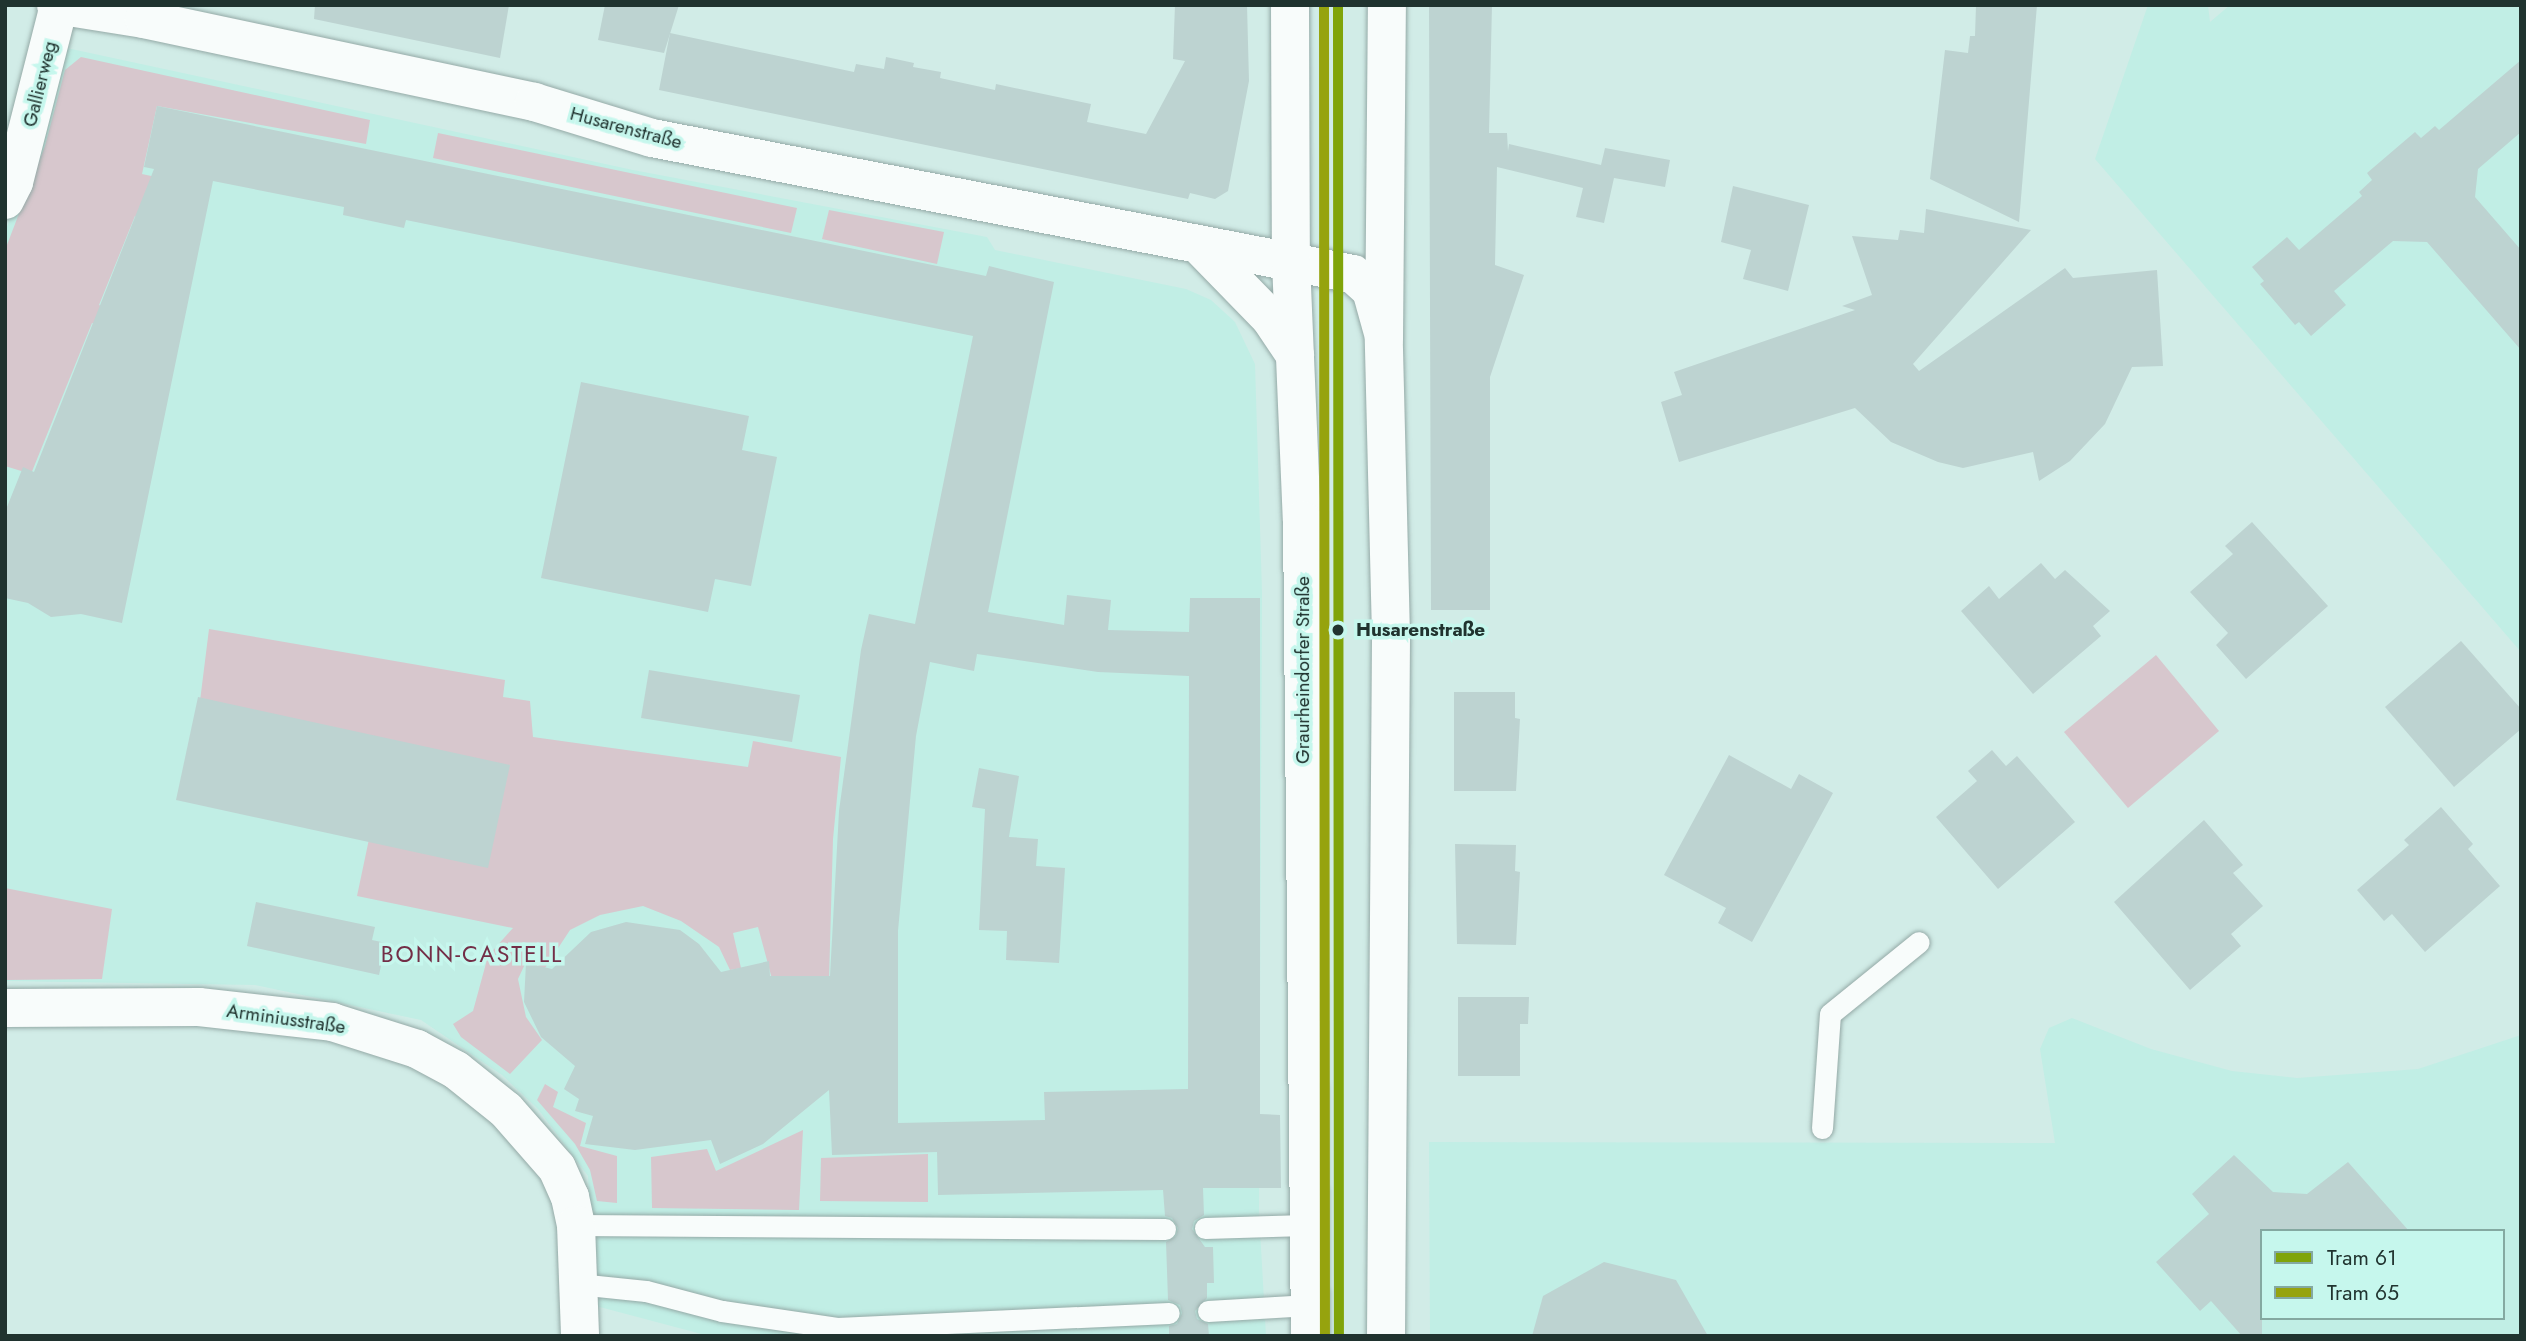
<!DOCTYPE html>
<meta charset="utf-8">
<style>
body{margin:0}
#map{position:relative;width:2526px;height:1341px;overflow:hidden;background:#d1ece7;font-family:Jost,sans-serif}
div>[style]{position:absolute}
.built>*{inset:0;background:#c1eee5}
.green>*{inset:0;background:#d7c7cd}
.building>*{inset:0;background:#bdd3d1}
.roads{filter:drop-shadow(0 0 2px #94a9a6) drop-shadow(0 0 2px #94a9a6)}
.service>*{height:21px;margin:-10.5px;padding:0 10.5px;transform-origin:10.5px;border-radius:10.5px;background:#f8fcfb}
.minor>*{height:38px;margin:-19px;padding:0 19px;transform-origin:19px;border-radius:19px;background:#f8fcfb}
.secondary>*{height:38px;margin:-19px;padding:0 19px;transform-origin:19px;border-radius:19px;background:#f8fcfb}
.tram-1>*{height:10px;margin:-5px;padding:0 5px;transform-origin:5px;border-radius:5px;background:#80a409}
.tram-2>*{height:10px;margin:-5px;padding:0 5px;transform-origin:5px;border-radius:5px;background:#96a30e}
.dots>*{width:19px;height:19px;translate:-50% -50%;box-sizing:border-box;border:4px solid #c6f7ed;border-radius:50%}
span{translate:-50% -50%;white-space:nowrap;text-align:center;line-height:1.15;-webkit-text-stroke:7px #c6f7ed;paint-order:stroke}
.street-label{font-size:19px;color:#20332f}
.stop-label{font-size:19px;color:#20332f;font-weight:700}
.left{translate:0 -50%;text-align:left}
.quarter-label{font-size:23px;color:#732e47;letter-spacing:2px}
.frame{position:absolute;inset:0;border:7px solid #20332f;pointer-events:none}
.legend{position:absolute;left:2260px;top:1229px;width:245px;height:91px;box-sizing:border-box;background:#c6f7ed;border:2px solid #84a9a1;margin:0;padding:9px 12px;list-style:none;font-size:21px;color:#20332f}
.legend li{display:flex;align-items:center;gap:14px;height:35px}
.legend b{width:35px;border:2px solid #84a9a1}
</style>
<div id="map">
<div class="built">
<div style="clip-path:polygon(2148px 5px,2208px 5px,2210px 22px,2230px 5px,2521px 5px,2521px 652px,2095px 159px)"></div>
<div style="clip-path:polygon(62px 47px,633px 170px,987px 237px,995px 250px,1186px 289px,1211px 300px,1235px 322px,1255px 364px,1262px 592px,1259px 1212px,1266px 1336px,709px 1336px,596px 1306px,588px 1176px,538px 1109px,502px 1075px,421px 1020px,255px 985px,5px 981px,5px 231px,35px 163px)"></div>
<div style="clip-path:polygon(evenodd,2072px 1018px,2151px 1049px,2232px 1071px,2297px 1078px,2418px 1069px,2521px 1035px,2521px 1336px,1430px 1336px,1429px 1142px,2055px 1143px,2040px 1049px,2049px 1028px,2072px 1018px,2262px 1231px,2503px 1231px,2503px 1318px,2262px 1318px,2262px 1231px)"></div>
</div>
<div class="green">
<div style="clip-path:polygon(81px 57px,370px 120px,366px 144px,157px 106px,142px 174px,165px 179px,157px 220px,135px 216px,99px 305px,112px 311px,105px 328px,92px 323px,31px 474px,5px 466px,5px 250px,45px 146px,65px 70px)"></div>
<div style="clip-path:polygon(438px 133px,797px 208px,791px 233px,433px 158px)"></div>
<div style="clip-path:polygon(829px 210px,944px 232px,937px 264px,822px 239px)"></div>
<div style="clip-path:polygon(209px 629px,505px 680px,503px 697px,530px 701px,533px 737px,748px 767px,753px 741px,841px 757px,833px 839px,829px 980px,772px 979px,758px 927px,733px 933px,741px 968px,730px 970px,719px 947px,681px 921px,643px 906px,600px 915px,570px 930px,545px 968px,525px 964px,518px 979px,526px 1017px,542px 1040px,510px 1074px,461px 1037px,453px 1024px,473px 1011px,488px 956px,513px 928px,357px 896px,369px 839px,200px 701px)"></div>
<div style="clip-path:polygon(2156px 655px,2219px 731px,2128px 808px,2064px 732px)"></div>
<div style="clip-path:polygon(5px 888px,112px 909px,102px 979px,5px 980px)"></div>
<div style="clip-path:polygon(545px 1084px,558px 1092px,553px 1107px,586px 1123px,580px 1146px,617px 1156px,617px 1203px,597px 1201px,590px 1170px,575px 1144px,537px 1100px)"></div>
<div style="clip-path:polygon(803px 1130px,799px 1210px,652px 1208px,651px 1157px,707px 1149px,716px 1171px)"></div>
<div style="clip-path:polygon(928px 1154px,928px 1202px,820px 1201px,821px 1158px)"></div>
</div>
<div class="building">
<div style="clip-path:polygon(315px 5px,509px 5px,500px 58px,314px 19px)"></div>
<div style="clip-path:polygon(605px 5px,679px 5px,664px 53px,598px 40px)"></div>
<div style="clip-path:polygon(1175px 5px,1247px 5px,1249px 81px,1228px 191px,1215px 199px,1190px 193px,1188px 199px,659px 90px,670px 33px,854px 72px,856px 64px,884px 69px,886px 57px,914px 63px,913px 67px,941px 72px,940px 78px,995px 90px,996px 84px,1091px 104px,1087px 122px,1146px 134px,1185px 61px,1173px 59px)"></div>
<div style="clip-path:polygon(1429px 5px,1492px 5px,1489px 133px,1507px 133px,1508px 151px,1509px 144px,1601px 165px,1605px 148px,1670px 160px,1665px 187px,1614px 178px,1604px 223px,1576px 217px,1583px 188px,1497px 167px,1495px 265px,1524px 275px,1490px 377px,1490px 610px,1431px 610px)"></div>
<div style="clip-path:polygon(1976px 5px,2037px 5px,2019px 222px,1930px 179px,1945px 50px,1968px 53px,1970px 36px,1975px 36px)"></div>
<div style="clip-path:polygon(2521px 60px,2521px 132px,2478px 169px,2475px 197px,2521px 250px,2521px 350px,2427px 242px,2393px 241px,2334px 291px,2346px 305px,2311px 336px,2299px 322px,2295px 325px,2260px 284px,2264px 281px,2252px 267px,2287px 237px,2299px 250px,2362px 196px,2359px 192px,2372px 180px,2367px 173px,2415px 132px,2421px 138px,2435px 126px,2439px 130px)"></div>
<div style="clip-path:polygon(evenodd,157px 106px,986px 276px,989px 266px,1054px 282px,988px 612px,1064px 625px,1067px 595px,1111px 600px,1108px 630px,1189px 632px,1190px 598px,1260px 598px,1260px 1114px,1280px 1115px,1281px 1188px,1203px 1188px,1204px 1215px,1194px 1221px,1192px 1229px,1205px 1247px,1213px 1247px,1214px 1283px,1207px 1283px,1207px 1298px,1195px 1311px,1197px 1319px,1208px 1324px,1209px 1336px,1169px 1336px,1169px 1326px,1177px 1324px,1182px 1313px,1180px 1305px,1168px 1300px,1166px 1242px,1176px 1236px,1178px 1228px,1172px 1218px,1165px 1216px,1163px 1190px,938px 1195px,937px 1152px,832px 1155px,829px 1090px,763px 1144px,720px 1164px,711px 1140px,635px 1150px,585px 1144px,593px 1116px,575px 1111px,579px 1099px,564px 1089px,575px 1066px,541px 1037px,524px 1002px,526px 963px,552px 969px,591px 932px,626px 922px,680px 930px,699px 944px,721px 972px,769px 961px,770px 976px,830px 976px,839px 811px,861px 650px,869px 614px,915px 624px,973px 336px,406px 220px,404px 228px,343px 215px,344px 207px,213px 181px,122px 623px,81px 614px,51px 617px,28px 603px,5px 598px,5px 512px,23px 467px,34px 472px,154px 169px,144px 167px,157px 106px,977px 654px,1098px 672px,1189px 676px,1188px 1089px,1044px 1092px,1045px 1120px,898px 1123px,898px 931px,916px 736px,930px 662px,974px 671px,977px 654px)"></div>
<div style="clip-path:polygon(1733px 186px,1809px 205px,1788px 291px,1743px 279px,1751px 250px,1721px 242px)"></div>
<div style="clip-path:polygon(1926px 209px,2031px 230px,1913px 364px,1919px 371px,2065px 268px,2073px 278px,2157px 270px,2163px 366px,2132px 367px,2105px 424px,2070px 461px,2039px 481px,2033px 452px,1963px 468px,1938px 462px,1891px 442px,1855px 408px,1679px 462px,1661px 402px,1682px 395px,1674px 372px,1855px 310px,1842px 306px,1872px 295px,1852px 236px,1898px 240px,1900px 230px,1924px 233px)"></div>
<div style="clip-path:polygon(581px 382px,749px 416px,742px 450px,777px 457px,751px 586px,715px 579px,708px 612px,541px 578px)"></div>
<div style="clip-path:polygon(2252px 522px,2328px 606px,2246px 679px,2216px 645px,2228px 633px,2190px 592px,2233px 554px,2225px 546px)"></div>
<div style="clip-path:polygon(2041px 563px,2055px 579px,2065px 570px,2110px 611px,2093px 626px,2101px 636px,2033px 694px,1961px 611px,1989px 586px,1999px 599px)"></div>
<div style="clip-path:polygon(2461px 641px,2521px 709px,2521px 729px,2454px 787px,2385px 707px)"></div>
<div style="clip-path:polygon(649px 670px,800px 695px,792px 742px,641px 718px)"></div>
<div style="clip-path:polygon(1454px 692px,1515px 692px,1515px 718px,1520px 719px,1516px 791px,1454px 791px)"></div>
<div style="clip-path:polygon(198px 697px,510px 765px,488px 868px,176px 800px)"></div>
<div style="clip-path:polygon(1992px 750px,2006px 766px,2017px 756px,2075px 822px,1998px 889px,1936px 817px,1977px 781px,1968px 771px)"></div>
<div style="clip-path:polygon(1729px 755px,1791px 789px,1799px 774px,1833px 793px,1752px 942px,1718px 923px,1726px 908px,1664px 875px)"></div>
<div style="clip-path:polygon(979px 768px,1019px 776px,1009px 837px,1038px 839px,1036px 866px,1065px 868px,1059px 963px,1006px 960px,1007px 931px,979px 930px,985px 809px,972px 807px)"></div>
<div style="clip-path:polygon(2441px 807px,2473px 844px,2468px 849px,2500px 886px,2425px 952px,2392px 914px,2384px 921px,2357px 890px,2409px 845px,2404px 840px)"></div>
<div style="clip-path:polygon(2204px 820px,2243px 865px,2233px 873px,2263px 906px,2231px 934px,2241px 946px,2190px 990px,2114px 902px)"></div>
<div style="clip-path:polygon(1455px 844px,1516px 845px,1515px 871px,1520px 872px,1516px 945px,1457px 944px)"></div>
<div style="clip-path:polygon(256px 902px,375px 927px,372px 940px,386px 943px,379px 975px,247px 946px)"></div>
<div style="clip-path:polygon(1458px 997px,1529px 997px,1528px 1024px,1520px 1024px,1520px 1076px,1458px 1076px)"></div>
<div style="clip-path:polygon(2234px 1155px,2273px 1192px,2307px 1194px,2348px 1162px,2409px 1231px,2262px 1231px,2262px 1336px,2242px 1336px,2211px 1301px,2200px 1311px,2156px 1262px,2209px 1214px,2192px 1194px)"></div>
<div style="clip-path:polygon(1604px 1262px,1676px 1280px,1708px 1336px,1532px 1336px,1543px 1296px)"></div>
</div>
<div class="roads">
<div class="service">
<div style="left:1822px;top:1128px;width:114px;rotate:-86deg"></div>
<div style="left:1830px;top:1014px;width:114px;rotate:-39deg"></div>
<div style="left:576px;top:1225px;width:589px;rotate:0.39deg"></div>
<div style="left:1205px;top:1228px;width:100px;rotate:-1.7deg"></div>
<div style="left:578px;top:1284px;width:68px;rotate:5.9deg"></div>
<div style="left:646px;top:1291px;width:79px;rotate:14.7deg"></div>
<div style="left:722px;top:1311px;width:116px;rotate:8.4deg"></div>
<div style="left:837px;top:1328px;width:332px;rotate:-2.6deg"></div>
<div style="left:1208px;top:1311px;width:101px;rotate:-3.4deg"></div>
</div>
<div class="minor">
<div style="left:56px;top:5px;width:89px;rotate:9deg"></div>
<div style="left:144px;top:19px;width:399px;rotate:12deg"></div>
<div style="left:534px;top:102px;width:123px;rotate:17deg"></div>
<div style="left:652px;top:138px;width:714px;rotate:10.98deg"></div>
<div style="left:1353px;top:274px;width:24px;rotate:42deg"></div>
<div style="left:1371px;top:290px;width:45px;rotate:74.4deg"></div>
<div style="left:5px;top:200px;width:20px;rotate:-63deg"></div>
<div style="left:14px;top:182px;width:182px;rotate:-75.7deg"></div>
<div style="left:1198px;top:244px;width:103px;rotate:45.8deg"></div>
<div style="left:1270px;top:318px;width:45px;rotate:56deg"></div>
<div style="left:5px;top:1008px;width:194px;rotate:-0.3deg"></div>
<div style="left:199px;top:1007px;width:134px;rotate:6.4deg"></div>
<div style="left:332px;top:1022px;width:89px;rotate:17.6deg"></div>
<div style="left:417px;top:1049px;width:44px;rotate:28.3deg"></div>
<div style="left:456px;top:1070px;width:64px;rotate:38.7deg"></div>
<div style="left:506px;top:1110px;width:77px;rotate:48.7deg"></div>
<div style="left:557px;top:1168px;width:32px;rotate:66deg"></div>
<div style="left:570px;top:1197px;width:29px;rotate:78deg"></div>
<div style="left:576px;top:1225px;width:111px;rotate:87.9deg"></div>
</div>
<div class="secondary">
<div style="left:1290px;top:5px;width:257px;rotate:89.8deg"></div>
<div style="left:1291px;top:262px;width:258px;rotate:87.6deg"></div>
<div style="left:1302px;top:520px;width:816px;rotate:89.44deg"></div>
<div style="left:1386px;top:1336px;width:700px;rotate:-89.59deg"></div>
<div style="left:1391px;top:636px;width:297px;rotate:-91.4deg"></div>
<div style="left:1384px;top:339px;width:334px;rotate:-89.5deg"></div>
</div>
</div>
<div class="tram-1">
<div style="left:1338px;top:5px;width:1331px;rotate:89.96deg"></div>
</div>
<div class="tram-2">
<div style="left:1324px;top:5px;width:1331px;rotate:89.96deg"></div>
</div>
<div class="dots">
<div style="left:1338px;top:630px;background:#20332f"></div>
</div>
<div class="street-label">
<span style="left:40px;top:84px;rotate:-76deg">Gallierweg</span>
<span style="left:626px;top:128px;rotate:15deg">Husarenstraße</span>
<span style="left:1303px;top:670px;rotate:-90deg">Graurheindorfer Straße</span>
<span style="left:286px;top:1019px;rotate:8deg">Arminiusstraße</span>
</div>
<div class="stop-label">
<span class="left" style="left:1356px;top:630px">Husarenstraße</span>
</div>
<div class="quarter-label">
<span style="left:472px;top:954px">BONN-CASTELL</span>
</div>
<div class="frame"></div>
<ul class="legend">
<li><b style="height:9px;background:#80a409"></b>Tram 61</li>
<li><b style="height:9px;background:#96a30e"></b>Tram 65</li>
</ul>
</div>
